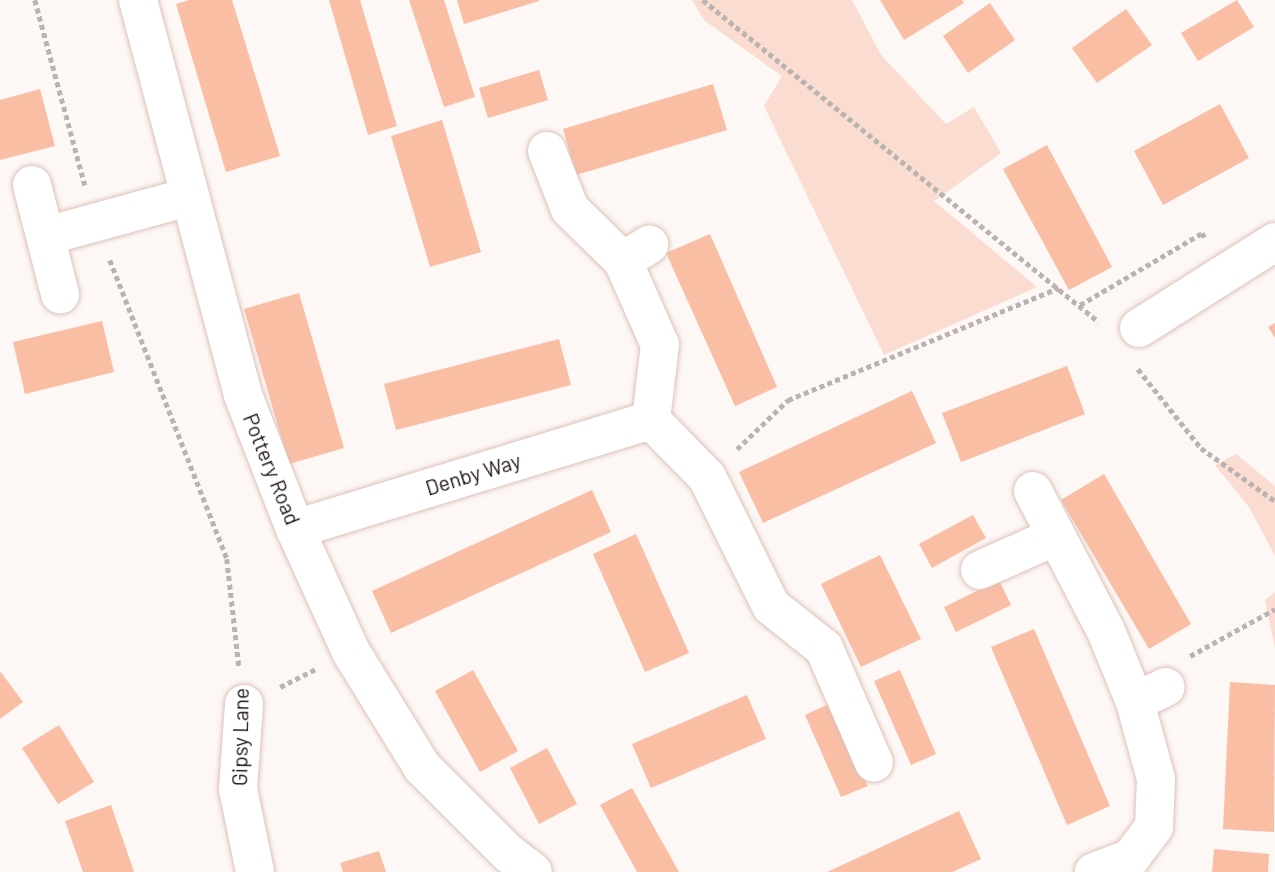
<!DOCTYPE html>
<style>
body{margin:0}
#map{position:relative;width:1275px;height:872px;overflow:hidden;background:#fdf7f5;font-family:Barlow,sans-serif}
div>[style]{position:absolute}
.green>*{inset:0;background:#fbdcd0}
.building>*{inset:0;background:#fabea5}
.path>*{height:4.5px;margin-top:-2.25px;transform-origin:0;background:repeating-linear-gradient(90deg,#bab3b1 0 5px,transparent 0 8.5px)}
.roads{filter:drop-shadow(0 0 2px #dcc2b7) drop-shadow(0 0 2px #dcc2b7)}
.minor>*{height:38px;margin:-19px;padding:0 19px;transform-origin:19px;border-radius:19px;background:#fff}
span{translate:-50% -50%;white-space:nowrap;text-align:center;line-height:1.15;-webkit-text-stroke:5px #fff;paint-order:stroke}
.street-label{font-size:21px;color:#1e1511}
</style>
<div id="map">
<div class="green">
<div style="clip-path:polygon(692px 0,852px 0,881px 55px,946px 124px,974px 107px,1001px 153px,934px 201px,1037px 287px,884px 355px,764px 106px,782px 76px,704px 20px)"></div>
<div style="clip-path:polygon(1236px 454px,1275px 486px,1275px 556px,1249px 507px,1215px 465px)"></div>
<div style="clip-path:polygon(1275px 592px,1275px 648px,1265px 600px)"></div>
</div>
<div class="building">
<div style="clip-path:polygon(189px 0,232px 0,280px 156px,226px 172px,176px 4px)"></div>
<div style="clip-path:polygon(329px 0,360px 0,397px 126px,368px 135px)"></div>
<div style="clip-path:polygon(409px 0,444px 0,475px 97px,444px 107px)"></div>
<div style="clip-path:polygon(457px 0,539px 0,539px 1px,464px 24px)"></div>
<div style="clip-path:polygon(880px 0,962px 0,964px 3px,904px 40px)"></div>
<div style="clip-path:polygon(1237px 0,1254px 27px,1198px 61px,1181px 33px)"></div>
<div style="clip-path:polygon(990px 3px,1015px 40px,968px 73px,943px 36px)"></div>
<div style="clip-path:polygon(1126px 9px,1152px 45px,1097px 83px,1072px 48px)"></div>
<div style="clip-path:polygon(539px 70px,548px 100px,488px 118px,479px 88px)"></div>
<div style="clip-path:polygon(713px 84px,727px 130px,576px 175px,563px 129px)"></div>
<div style="clip-path:polygon(40px 89px,55px 146px,0 160px,0 100px)"></div>
<div style="clip-path:polygon(1220px 104px,1249px 158px,1163px 205px,1134px 151px)"></div>
<div style="clip-path:polygon(442px 120px,481px 252px,430px 267px,391px 136px)"></div>
<div style="clip-path:polygon(1047px 145px,1112px 267px,1069px 290px,1003px 169px)"></div>
<div style="clip-path:polygon(710px 234px,777px 387px,735px 406px,666px 253px)"></div>
<div style="clip-path:polygon(299px 293px,344px 448px,289px 464px,244px 309px)"></div>
<div style="clip-path:polygon(102px 321px,114px 372px,25px 394px,13px 342px)"></div>
<div style="clip-path:polygon(1275px 323px,1275px 338px,1268px 327px)"></div>
<div style="clip-path:polygon(559px 339px,571px 385px,396px 430px,384px 384px)"></div>
<div style="clip-path:polygon(1067px 366px,1085px 414px,961px 462px,942px 413px)"></div>
<div style="clip-path:polygon(912px 391px,936px 443px,763px 523px,739px 472px)"></div>
<div style="clip-path:polygon(1104px 474px,1191px 624px,1149px 649px,1061px 500px)"></div>
<div style="clip-path:polygon(592px 490px,611px 532px,391px 633px,372px 591px)"></div>
<div style="clip-path:polygon(973px 515px,986px 538px,932px 568px,919px 544px)"></div>
<div style="clip-path:polygon(636px 534px,689px 653px,645px 672px,593px 554px)"></div>
<div style="clip-path:polygon(880px 555px,921px 639px,861px 667px,821px 584px)"></div>
<div style="clip-path:polygon(999px 580px,1011px 605px,956px 632px,944px 607px)"></div>
<div style="clip-path:polygon(1034px 629px,1110px 806px,1067px 825px,991px 647px)"></div>
<div style="clip-path:polygon(473px 670px,518px 751px,480px 772px,435px 691px)"></div>
<div style="clip-path:polygon(900px 670px,936px 754px,911px 765px,874px 681px)"></div>
<div style="clip-path:polygon(0 671px,23px 702px,0 719px)"></div>
<div style="clip-path:polygon(1230px 682px,1275px 685px,1274px 832px,1223px 829px)"></div>
<div style="clip-path:polygon(747px 695px,766px 739px,651px 788px,632px 744px)"></div>
<div style="clip-path:polygon(831px 703px,868px 786px,841px 797px,805px 715px)"></div>
<div style="clip-path:polygon(59px 725px,94px 782px,58px 804px,22px 748px)"></div>
<div style="clip-path:polygon(547px 748px,577px 804px,539px 824px,510px 768px)"></div>
<div style="clip-path:polygon(632px 788px,679px 872px,637px 872px,600px 805px)"></div>
<div style="clip-path:polygon(111px 805px,134px 872px,83px 872px,65px 821px)"></div>
<div style="clip-path:polygon(959px 811px,981px 859px,952px 872px,827px 872px)"></div>
<div style="clip-path:polygon(1214px 849px,1269px 854px,1268px 872px,1212px 872px)"></div>
<div style="clip-path:polygon(379px 851px,386px 872px,343px 872px,340px 863px)"></div>
</div>
<div class="path">
<div style="left:35px;top:0;width:192px;rotate:74.9deg"></div>
<div style="left:703px;top:0;width:510px;rotate:39.12deg"></div>
<div style="left:110px;top:260px;width:321px;rotate:68.6deg"></div>
<div style="left:227px;top:559px;width:108px;rotate:83.6deg"></div>
<div style="left:1080px;top:305px;width:142px;rotate:-30.5deg"></div>
<div style="left:1202px;top:233px;width:5px;rotate:53deg"></div>
<div style="left:1138px;top:369px;width:101px;rotate:51.4deg"></div>
<div style="left:1201px;top:448px;width:91px;rotate:35.6deg"></div>
<div style="left:737px;top:449px;width:71px;rotate:-43.9deg"></div>
<div style="left:788px;top:400px;width:293px;rotate:-22.5deg"></div>
<div style="left:1190px;top:656px;width:97px;rotate:-28.9deg"></div>
<div style="left:280px;top:687px;width:40px;rotate:-26.6deg"></div>
</div>
<div class="roads">
<div class="minor">
<div style="left:138px;top:0;width:409px;rotate:75.1deg"></div>
<div style="left:243px;top:395px;width:144px;rotate:68.8deg"></div>
<div style="left:295px;top:529px;width:135px;rotate:65.5deg"></div>
<div style="left:351px;top:652px;width:135px;rotate:58.3deg"></div>
<div style="left:422px;top:767px;width:122px;rotate:45deg"></div>
<div style="left:508px;top:853px;width:31px;rotate:37deg"></div>
<div style="left:547px;top:151px;width:62px;rotate:68.4deg"></div>
<div style="left:570px;top:209px;width:74px;rotate:44.5deg"></div>
<div style="left:623px;top:261px;width:31px;rotate:-32deg"></div>
<div style="left:32px;top:185px;width:113px;rotate:75.6deg"></div>
<div style="left:46px;top:236px;width:148px;rotate:-15.3deg"></div>
<div style="left:1139px;top:328px;width:161px;rotate:-32.3deg"></div>
<div style="left:651px;top:420px;width:80px;rotate:45.5deg"></div>
<div style="left:707px;top:477px;width:144px;rotate:63.6deg"></div>
<div style="left:771px;top:606px;width:68px;rotate:38.4deg"></div>
<div style="left:824px;top:648px;width:125px;rotate:66.5deg"></div>
<div style="left:1033px;top:491px;width:158px;rotate:62.5deg"></div>
<div style="left:1106px;top:631px;width:77px;rotate:67.8deg"></div>
<div style="left:1135px;top:702px;width:80px;rotate:74.7deg"></div>
<div style="left:1156px;top:779px;width:48px;rotate:92.4deg"></div>
<div style="left:1154px;top:827px;width:39px;rotate:127deg"></div>
<div style="left:1131px;top:858px;width:40px;rotate:159deg"></div>
<div style="left:295px;top:529px;width:372px;rotate:-17deg"></div>
<div style="left:651px;top:420px;width:76px;rotate:-83.2deg"></div>
<div style="left:660px;top:345px;width:92px;rotate:-113.8deg"></div>
<div style="left:980px;top:570px;width:83px;rotate:-24.1deg"></div>
<div style="left:1135px;top:702px;width:34px;rotate:-26deg"></div>
<div style="left:244px;top:704px;width:85px;rotate:94deg"></div>
<div style="left:238px;top:789px;width:85px;rotate:78.4deg"></div>
</div>
</div>
<div class="street-label">
<span style="left:272px;top:469px;rotate:68deg">Pottery Road</span>
<span style="left:473px;top:474px;rotate:-17deg">Denby Way</span>
<span style="left:240px;top:737px;rotate:-89deg">Gipsy Lane</span>
</div>
</div>
